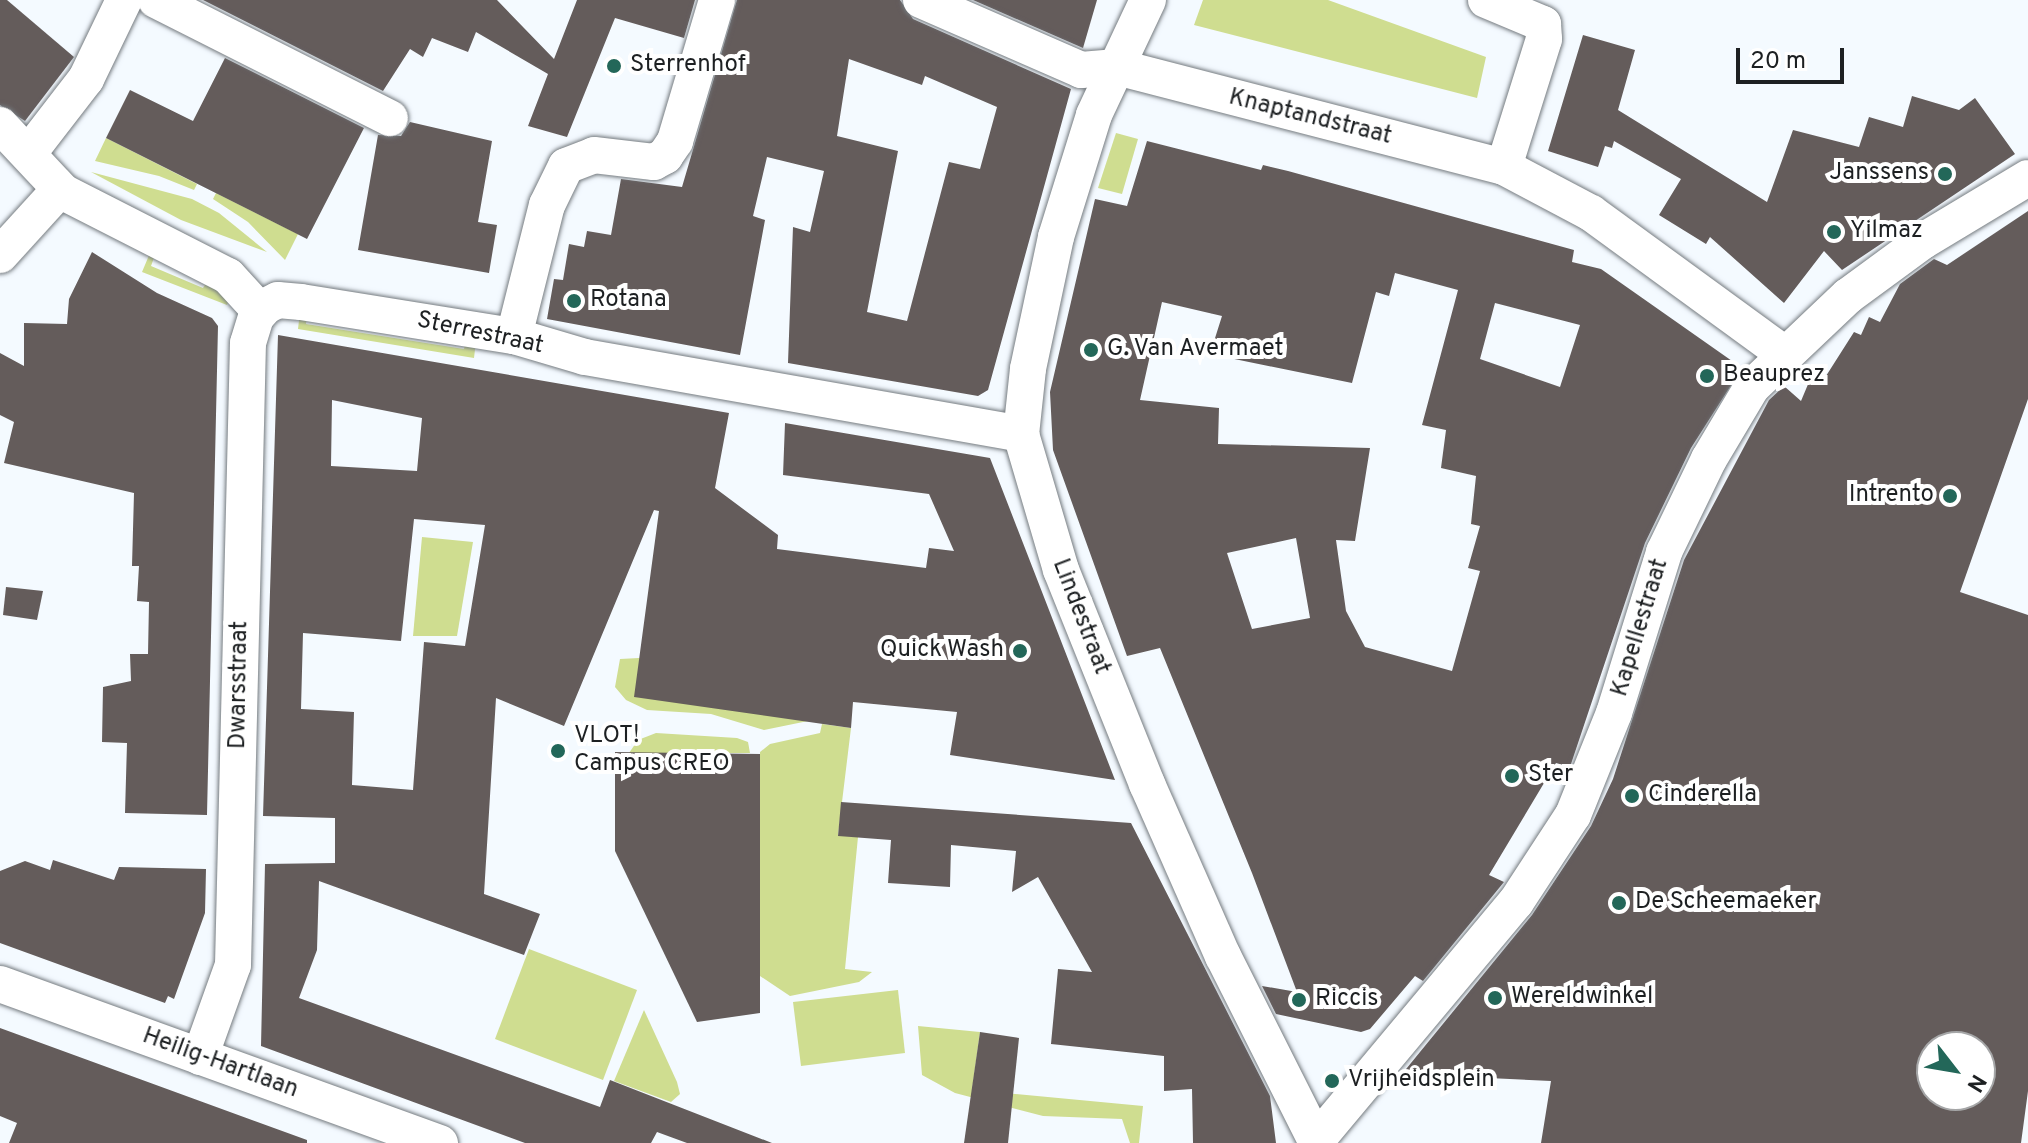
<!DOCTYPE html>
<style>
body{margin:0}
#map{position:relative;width:2028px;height:1143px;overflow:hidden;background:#f4faff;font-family:Overpass,sans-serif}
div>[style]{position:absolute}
.green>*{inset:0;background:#cfdd90}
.building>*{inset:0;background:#645c5b}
.roads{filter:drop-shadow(0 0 2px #757b80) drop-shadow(0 0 2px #757b80)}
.minor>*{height:36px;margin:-18px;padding:0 18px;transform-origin:18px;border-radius:18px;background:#fff}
.dots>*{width:22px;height:22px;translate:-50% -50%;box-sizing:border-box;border:4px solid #fff;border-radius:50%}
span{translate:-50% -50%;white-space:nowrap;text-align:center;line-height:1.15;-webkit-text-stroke:8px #fff;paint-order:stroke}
.poi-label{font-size:24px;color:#1d2022}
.left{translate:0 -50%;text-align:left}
.right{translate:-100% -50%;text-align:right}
.street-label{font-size:24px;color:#1d2022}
.north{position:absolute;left:1916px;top:1031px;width:80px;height:80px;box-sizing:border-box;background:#fff;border:2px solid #a5a6a7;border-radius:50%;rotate:121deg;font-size:22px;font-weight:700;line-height:32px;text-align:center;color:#1d2022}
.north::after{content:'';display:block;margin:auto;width:28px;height:36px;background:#236759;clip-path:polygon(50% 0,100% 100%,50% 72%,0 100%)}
.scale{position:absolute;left:1736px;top:48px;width:108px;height:36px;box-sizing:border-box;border:4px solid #1d2022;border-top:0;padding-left:10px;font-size:24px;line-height:28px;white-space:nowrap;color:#1d2022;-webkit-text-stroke:6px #fff;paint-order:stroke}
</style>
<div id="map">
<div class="green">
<div style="clip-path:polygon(1203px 0,1328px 0,1486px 57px,1477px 98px,1194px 25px)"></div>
<div style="clip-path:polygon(1116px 133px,1138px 139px,1122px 194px,1098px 188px)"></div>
<div style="clip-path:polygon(106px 138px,197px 184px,194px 190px,159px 176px,95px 161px)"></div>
<div style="clip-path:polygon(91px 172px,192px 199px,219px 213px,267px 252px,181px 220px)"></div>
<div style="clip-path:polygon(216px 193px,298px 234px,285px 260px,248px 222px,213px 199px)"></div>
<div style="clip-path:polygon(150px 253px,155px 255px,151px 266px,203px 288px,207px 282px,229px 300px,227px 305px,142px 272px)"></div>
<div style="clip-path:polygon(300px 312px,307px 313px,306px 324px,369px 334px,464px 349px,466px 339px,476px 341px,474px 358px,298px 329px)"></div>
<div style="clip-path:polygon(422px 537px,473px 542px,457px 636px,413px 636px)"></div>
<div style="clip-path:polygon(639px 658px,808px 721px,764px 730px,711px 714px,647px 710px,626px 700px,615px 687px,620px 659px)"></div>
<div style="clip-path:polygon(822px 724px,851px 728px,838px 835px,858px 837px,845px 969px,872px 972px,859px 982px,790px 996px,760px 976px,760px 752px,770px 744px,820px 733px)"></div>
<div style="clip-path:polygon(656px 733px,737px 738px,748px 742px,750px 753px,629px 753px,638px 740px)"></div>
<div style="clip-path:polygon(529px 949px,637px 990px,603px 1080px,495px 1039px)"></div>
<div style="clip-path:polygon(898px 990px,905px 1053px,801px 1066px,793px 1002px)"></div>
<div style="clip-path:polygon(644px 1010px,677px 1082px,680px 1094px,671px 1102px,614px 1081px)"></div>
<div style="clip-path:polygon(918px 1026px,980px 1032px,972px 1090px,1143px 1106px,1139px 1143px,1130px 1143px,1122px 1119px,1043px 1116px,955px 1093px,922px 1075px)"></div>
</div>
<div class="building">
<div style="clip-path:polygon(0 0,7px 0,74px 57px,25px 121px,0 105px)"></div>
<div style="clip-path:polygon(203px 0,497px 0,554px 59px,577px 0,695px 0,684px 38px,615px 18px,567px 137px,528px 126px,548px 74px,476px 32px,468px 52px,432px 38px,423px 57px,410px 49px,383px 91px)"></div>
<div style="clip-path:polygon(evenodd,737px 0,900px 0,913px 19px,1071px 89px,988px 390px,978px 396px,788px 363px,793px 227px,810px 232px,824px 171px,767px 157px,753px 216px,765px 220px,740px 355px,547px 319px,554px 279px,563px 280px,569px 244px,584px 247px,587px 231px,611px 235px,621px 179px,682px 187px,737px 0,849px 59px,922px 85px,925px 76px,997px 107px,980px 169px,949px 162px,907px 321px,867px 312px,898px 151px,837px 136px,849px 59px)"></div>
<div style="clip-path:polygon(973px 0,1097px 0,1083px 48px)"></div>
<div style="clip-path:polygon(1583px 35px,1635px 50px,1618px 110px,1767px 202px,1793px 130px,1859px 147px,1869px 117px,1903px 127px,1912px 96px,1959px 110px,1975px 98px,2015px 154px,1842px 270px,1824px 251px,1784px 303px,1710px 237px,1706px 244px,1659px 215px,1681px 179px,1614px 141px,1612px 148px,1605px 146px,1598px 167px,1548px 151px)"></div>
<div style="clip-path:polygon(225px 58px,364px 128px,307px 239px,106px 138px,130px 90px,193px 121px)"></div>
<div style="clip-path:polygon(410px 122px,492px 141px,478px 222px,497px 225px,489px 273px,358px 250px,378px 135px,401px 136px)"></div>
<div style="clip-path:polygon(evenodd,1147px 141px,1261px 170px,1263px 165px,1288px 171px,1574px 250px,1572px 262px,1601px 269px,1742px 368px,1691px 448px,1645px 543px,1570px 767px,1556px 763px,1489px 875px,1504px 882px,1423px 981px,1415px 976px,1370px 1029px,1361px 1032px,1276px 1014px,1262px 986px,1297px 992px,1252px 873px,1160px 648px,1127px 656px,1053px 450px,1050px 392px,1095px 199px,1127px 206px,1147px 141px,1395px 273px,1458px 290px,1422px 425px,1446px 430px,1441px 468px,1476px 476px,1471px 524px,1480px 526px,1468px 568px,1480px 571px,1452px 671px,1365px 647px,1346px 611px,1336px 540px,1355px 541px,1370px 448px,1218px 444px,1219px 408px,1140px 400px,1162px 302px,1222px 316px,1210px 354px,1352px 383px,1376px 292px,1389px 296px,1395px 273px,1147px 141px,1495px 303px,1580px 325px,1560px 387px,1480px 359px,1495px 303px,1147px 141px,1296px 538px,1310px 618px,1252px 629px,1227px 553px,1296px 538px)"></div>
<div style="clip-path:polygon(evenodd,2028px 211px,2028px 399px,1960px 592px,2028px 615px,2028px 1091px,2021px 1143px,1541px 1143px,1551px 1081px,1402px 1074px,1532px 915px,1591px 826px,1613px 779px,1684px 560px,1769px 400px,1784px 386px,1801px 401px,1814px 370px,1826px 376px,1854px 332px,1861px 335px,1869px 317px,1880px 322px,1900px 284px,1934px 259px,1947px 265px,2028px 211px,1932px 1047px,1980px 1047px,1980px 1095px,1932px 1095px,1932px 1047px)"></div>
<div style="clip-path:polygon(92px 252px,157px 293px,212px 318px,218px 326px,207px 815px,125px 813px,127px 743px,102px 742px,103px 687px,131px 681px,130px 654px,148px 654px,149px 602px,137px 601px,139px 566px,132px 566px,134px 493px,4px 463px,14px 422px,0 415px,0 353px,24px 366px,24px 323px,67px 324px,69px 299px)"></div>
<div style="clip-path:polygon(evenodd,278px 335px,729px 413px,715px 488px,778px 535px,777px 549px,926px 568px,929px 548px,954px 551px,929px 494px,783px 475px,785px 423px,990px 458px,1115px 780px,950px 755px,957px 712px,853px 702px,851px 728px,634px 697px,659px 511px,654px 510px,564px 726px,496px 698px,484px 894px,540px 914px,524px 955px,319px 881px,317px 950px,299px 998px,600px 1107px,610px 1080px,772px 1143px,687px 1143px,657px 1132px,651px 1143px,525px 1143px,261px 1046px,265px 864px,335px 863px,335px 818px,263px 816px,278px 335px,332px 400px,422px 418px,417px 471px,331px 466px,332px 400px,278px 335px,414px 519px,485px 525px,465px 646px,424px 642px,413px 790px,352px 785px,354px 712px,301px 709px,303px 633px,401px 641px,414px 519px)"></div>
<div style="clip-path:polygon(6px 587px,43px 591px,37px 620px,3px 615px)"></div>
<div style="clip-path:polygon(615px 752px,760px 754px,760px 1013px,697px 1022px,615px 851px)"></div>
<div style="clip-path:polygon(841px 802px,1131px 823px,1270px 1096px,1276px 1143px,1193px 1143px,1192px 1089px,1164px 1091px,1164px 1056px,1051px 1044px,1058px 969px,1092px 972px,1038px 877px,1012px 892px,1016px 851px,951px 845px,950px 887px,888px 883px,891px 840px,838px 836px)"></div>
<div style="clip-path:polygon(53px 860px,114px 880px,119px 867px,206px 869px,205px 913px,174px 999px,168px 996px,165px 1003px,0 943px,0 871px,25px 861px,50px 870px)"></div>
<div style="clip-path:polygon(0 1028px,307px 1140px,307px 1143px,9px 1143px,17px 1123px,0 1116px)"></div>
<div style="clip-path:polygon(980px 1032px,1019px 1038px,1008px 1143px,964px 1143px)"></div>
</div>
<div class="roads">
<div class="minor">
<div style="left:156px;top:0;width:262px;rotate:26.8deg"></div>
<div style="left:921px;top:0;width:175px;rotate:23.6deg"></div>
<div style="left:1081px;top:70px;width:36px;rotate:-5deg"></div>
<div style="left:1117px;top:67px;width:400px;rotate:14.5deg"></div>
<div style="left:1504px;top:167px;width:98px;rotate:27.9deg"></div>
<div style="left:1591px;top:213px;width:238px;rotate:36.1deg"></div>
<div style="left:1148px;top:0;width:127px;rotate:115.2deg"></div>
<div style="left:1094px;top:115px;width:128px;rotate:107.3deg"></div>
<div style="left:1056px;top:237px;width:135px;rotate:102deg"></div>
<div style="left:1028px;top:369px;width:65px;rotate:96.1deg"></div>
<div style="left:1021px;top:434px;width:142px;rotate:73.6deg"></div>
<div style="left:1061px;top:570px;width:231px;rotate:68.1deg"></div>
<div style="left:1147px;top:784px;width:188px;rotate:66.2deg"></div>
<div style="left:1223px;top:956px;width:207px;rotate:63.3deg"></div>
<div style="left:1486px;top:0;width:62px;rotate:22.8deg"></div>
<div style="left:1543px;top:24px;width:15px;rotate:86deg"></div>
<div style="left:1544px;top:39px;width:134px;rotate:107.4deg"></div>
<div style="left:0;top:125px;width:92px;rotate:46.8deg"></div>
<div style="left:63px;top:192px;width:185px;rotate:27deg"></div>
<div style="left:228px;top:276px;width:47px;rotate:47.6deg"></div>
<div style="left:28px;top:154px;width:95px;rotate:-52.3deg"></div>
<div style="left:86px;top:79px;width:88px;rotate:-64.3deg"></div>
<div style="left:0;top:255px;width:89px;rotate:-47.7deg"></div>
<div style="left:514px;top:336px;width:135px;rotate:-75.9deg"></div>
<div style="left:547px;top:205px;width:43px;rotate:-64deg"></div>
<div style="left:566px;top:166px;width:30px;rotate:-21deg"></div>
<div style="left:594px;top:155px;width:60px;rotate:6.7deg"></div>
<div style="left:654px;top:162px;width:13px;rotate:-29deg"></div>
<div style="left:665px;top:156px;width:18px;rotate:-56deg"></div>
<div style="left:675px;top:141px;width:147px;rotate:-73.4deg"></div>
<div style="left:0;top:984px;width:468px;rotate:19.9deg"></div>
<div style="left:200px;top:1057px;width:98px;rotate:-70.3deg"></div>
<div style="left:233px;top:965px;width:622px;rotate:-88.62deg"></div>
<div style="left:248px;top:343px;width:27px;rotate:-73deg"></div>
<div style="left:256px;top:317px;width:15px;rotate:-48deg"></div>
<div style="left:266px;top:306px;width:13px;rotate:-27deg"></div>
<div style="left:278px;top:300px;width:23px;rotate:5deg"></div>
<div style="left:301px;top:302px;width:216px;rotate:9.1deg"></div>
<div style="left:514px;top:336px;width:74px;rotate:16.5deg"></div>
<div style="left:585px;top:357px;width:443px;rotate:10deg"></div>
<div style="left:1316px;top:1141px;width:312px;rotate:-50.1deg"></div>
<div style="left:1516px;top:902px;width:104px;rotate:-56.8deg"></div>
<div style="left:1573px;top:815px;width:110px;rotate:-68.1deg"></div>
<div style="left:1614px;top:713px;width:169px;rotate:-72.7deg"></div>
<div style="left:1664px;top:552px;width:103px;rotate:-64.2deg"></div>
<div style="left:1709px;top:459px;width:84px;rotate:-59.2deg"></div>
<div style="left:1752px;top:387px;width:132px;rotate:-43.5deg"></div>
<div style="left:1848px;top:296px;width:93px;rotate:-36.3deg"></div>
<div style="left:1923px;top:241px;width:122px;rotate:-31deg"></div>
</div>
</div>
<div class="dots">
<div style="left:614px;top:66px;background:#236759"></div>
<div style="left:1945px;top:174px;background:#236759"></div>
<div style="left:1834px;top:232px;background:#236759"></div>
<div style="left:574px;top:301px;background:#236759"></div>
<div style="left:1091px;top:350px;background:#236759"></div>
<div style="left:1707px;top:376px;background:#236759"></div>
<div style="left:1950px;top:496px;background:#236759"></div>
<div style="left:1020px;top:651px;background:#236759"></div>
<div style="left:558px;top:751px;background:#236759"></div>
<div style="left:1512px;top:776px;background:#236759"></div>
<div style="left:1632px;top:796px;background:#236759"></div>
<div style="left:1619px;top:903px;background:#236759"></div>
<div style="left:1495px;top:998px;background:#236759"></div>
<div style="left:1299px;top:1000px;background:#236759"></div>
<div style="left:1332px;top:1081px;background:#236759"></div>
</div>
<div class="poi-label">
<span class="left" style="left:630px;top:66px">Sterrenhof</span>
<span class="right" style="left:1929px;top:174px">Janssens</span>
<span class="left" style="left:1850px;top:232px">Yilmaz</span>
<span class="left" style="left:590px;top:301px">Rotana</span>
<span class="left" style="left:1107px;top:350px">G. Van Avermaet</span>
<span class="left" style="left:1723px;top:376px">Beauprez</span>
<span class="right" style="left:1934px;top:496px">Intrento</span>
<span class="right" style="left:1004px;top:651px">Quick Wash</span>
<span class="left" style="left:574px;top:751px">VLOT!<br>Campus CREO</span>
<span class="left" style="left:1528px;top:776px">Ster</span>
<span class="left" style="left:1648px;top:796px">Cinderella</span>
<span class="left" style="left:1635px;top:903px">De Scheemaeker</span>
<span class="left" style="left:1511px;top:998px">Wereldwinkel</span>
<span class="left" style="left:1315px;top:1000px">Riccis</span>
<span class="left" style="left:1348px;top:1081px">Vrijheidsplein</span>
</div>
<div class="street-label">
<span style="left:1310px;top:118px;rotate:14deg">Knaptandstraat</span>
<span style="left:480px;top:334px;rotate:12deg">Sterrestraat</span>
<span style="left:1080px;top:617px;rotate:69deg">Lindestraat</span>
<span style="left:1641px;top:628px;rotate:-73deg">Kapellestraat</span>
<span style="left:240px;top:685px;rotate:-89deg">Dwarsstraat</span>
<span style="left:220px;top:1064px;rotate:20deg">Heilig-Hartlaan</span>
</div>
<div class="north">N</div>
<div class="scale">20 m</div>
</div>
